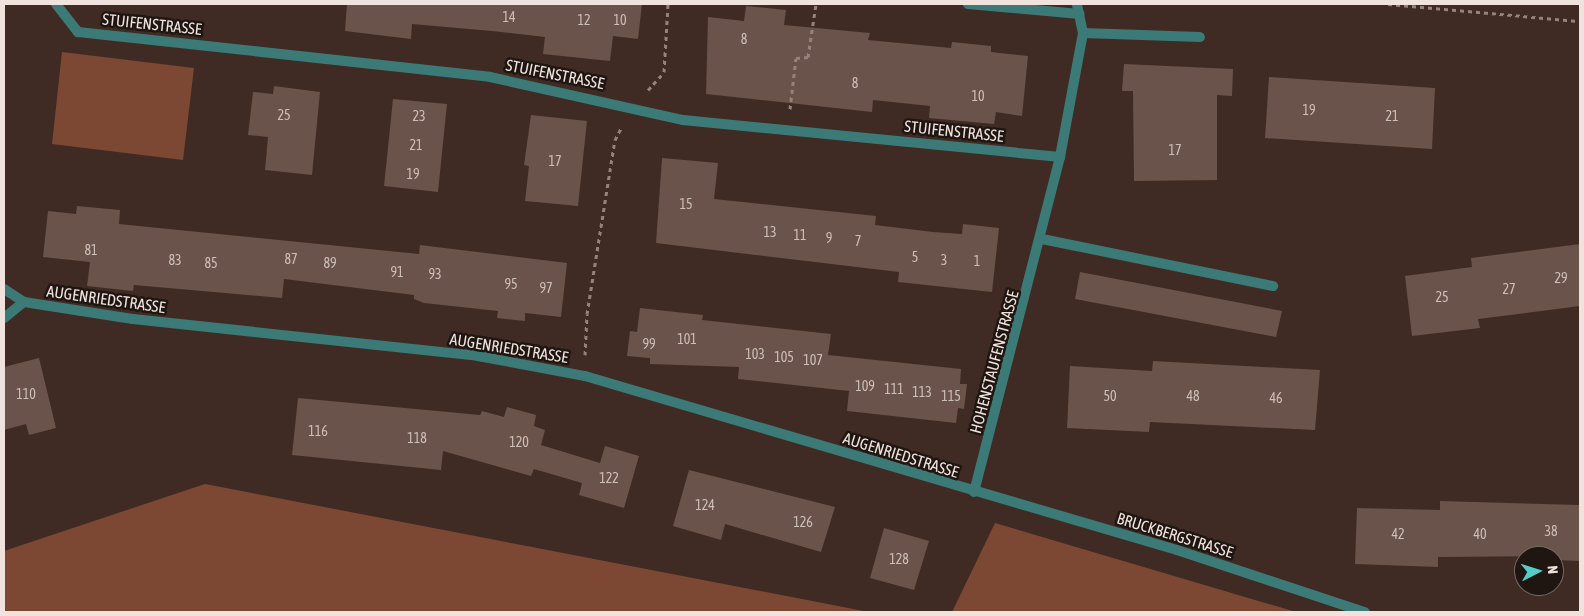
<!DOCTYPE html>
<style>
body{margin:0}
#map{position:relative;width:1584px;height:616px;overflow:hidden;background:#3f2b23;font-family:"Asap Condensed",sans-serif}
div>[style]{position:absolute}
.green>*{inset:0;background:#7c4834}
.building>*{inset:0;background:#6a534b}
.path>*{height:3px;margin-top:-1.5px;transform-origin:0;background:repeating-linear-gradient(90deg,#94837c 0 4px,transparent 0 8px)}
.service>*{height:10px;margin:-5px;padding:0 5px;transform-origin:5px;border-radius:5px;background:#3b7a76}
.minor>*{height:10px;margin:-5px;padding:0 5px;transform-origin:5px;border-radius:5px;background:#3b7a76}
span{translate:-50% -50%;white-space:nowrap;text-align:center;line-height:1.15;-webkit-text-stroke:5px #1f1612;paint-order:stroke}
.number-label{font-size:14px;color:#cebeb8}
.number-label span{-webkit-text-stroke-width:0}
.street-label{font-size:16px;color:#f0e2dd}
.frame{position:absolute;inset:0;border:5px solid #f0e2dd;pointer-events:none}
.north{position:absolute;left:1514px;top:546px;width:50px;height:50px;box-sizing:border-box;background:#1f1612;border:1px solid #736863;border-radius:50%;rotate:85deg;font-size:14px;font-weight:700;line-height:20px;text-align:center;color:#f0e2dd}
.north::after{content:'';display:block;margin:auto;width:18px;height:22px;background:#54cdc7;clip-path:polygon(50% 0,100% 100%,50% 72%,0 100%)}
</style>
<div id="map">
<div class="green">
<div style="clip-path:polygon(62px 52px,194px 68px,183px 160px,52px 144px)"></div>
<div style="clip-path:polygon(205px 484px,532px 547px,869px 612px,4px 612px,4px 551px)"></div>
<div style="clip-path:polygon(995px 523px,1296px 612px,952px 612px)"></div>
</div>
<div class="building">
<div style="clip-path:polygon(347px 4px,642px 4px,638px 39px,613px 36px,610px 61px,543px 54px,545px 37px,492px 31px,412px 24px,411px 39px,345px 31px)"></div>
<div style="clip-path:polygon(746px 6px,786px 10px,784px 25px,870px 33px,868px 40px,951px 48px,952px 42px,991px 46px,991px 52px,1028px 56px,1022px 116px,996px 112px,994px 124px,929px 118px,930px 106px,873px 100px,872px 112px,706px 94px,708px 17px,744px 21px)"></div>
<div style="clip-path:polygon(1124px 64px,1233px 69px,1232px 96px,1217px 95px,1217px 180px,1134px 181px,1133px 91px,1122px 91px)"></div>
<div style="clip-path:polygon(1269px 77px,1435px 88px,1432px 149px,1265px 138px)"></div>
<div style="clip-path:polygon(274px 86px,320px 92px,312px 175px,265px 170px,268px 137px,248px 135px,253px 92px,273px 94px)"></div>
<div style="clip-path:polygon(393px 99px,447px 104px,438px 192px,384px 186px)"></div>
<div style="clip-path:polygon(531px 115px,587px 121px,578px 206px,525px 201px,529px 166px,524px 165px)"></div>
<div style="clip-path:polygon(662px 158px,718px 163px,714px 199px,876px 216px,875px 225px,933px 232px,962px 234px,963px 224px,999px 228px,992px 292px,898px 282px,899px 272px,656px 243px)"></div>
<div style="clip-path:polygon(77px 206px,120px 210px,119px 224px,419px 254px,420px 245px,567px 263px,561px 317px,525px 313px,525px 321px,497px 318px,498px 311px,424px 303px,414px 299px,414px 295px,284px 279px,282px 298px,134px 285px,133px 291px,87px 286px,90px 262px,43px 257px,48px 211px,76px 214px)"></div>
<div style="clip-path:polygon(1580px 244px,1580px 306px,1478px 319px,1480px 328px,1412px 336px,1405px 276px,1472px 267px,1471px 258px)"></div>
<div style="clip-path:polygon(1080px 272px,1282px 311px,1276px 337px,1075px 299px)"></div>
<div style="clip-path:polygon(640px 308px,703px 315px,702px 320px,831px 334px,828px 355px,961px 369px,960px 384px,967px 384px,964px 409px,958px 408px,956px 423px,847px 411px,849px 391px,738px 379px,739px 367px,650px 364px,650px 358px,627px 356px,630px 331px,637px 332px)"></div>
<div style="clip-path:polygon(39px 358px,56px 428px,29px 435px,26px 424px,4px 430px,4px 367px)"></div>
<div style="clip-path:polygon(1153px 361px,1320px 370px,1315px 430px,1150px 422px,1149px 432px,1067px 428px,1070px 366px,1152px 371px)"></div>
<div style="clip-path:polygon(298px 398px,480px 415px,482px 411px,504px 417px,507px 407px,536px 415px,534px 426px,545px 430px,541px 445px,600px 463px,605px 446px,639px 456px,624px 508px,579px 495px,582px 483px,534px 469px,531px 476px,443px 451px,441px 470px,292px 455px)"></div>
<div style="clip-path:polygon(689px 470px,835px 507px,821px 552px,725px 524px,721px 540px,673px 526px)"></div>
<div style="clip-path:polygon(1440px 501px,1580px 505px,1580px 561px,1554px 560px,1554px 556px,1438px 557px,1438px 567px,1355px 564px,1357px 508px,1440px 510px)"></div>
<div style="clip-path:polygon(884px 528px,929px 541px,914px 590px,870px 578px)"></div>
</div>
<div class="path">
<div style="left:1388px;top:4px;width:193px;rotate:5.1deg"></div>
<div style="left:648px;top:90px;width:24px;rotate:-48deg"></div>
<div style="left:664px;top:72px;width:68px;rotate:-86.6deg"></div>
<div style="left:790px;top:109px;width:51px;rotate:-83.3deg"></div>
<div style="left:796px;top:58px;width:12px;rotate:-5deg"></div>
<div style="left:808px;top:57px;width:54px;rotate:-81.4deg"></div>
<div style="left:585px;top:355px;width:41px;rotate:-87.2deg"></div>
<div style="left:587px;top:314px;width:176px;rotate:-80.9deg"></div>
<div style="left:615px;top:140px;width:13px;rotate:-63deg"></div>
</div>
<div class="service">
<div style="left:968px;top:4px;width:112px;rotate:5.1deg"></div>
</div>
<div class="minor">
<div style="left:56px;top:4px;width:36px;rotate:52deg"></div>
<div style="left:78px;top:32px;width:414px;rotate:6.2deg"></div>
<div style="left:490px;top:77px;width:198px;rotate:12.6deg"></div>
<div style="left:683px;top:120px;width:379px;rotate:5.6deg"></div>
<div style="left:1083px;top:33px;width:117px;rotate:2deg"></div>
<div style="left:1042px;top:239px;width:236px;rotate:11.5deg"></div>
<div style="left:4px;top:289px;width:24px;rotate:33deg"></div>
<div style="left:24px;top:302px;width:110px;rotate:8.9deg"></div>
<div style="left:133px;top:319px;width:347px;rotate:6.1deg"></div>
<div style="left:478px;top:356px;width:109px;rotate:10.6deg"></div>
<div style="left:585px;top:376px;width:617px;rotate:16.38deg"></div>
<div style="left:1177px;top:550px;width:198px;rotate:18.3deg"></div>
<div style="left:4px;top:318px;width:26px;rotate:-39deg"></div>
<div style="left:974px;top:492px;width:346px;rotate:-75.6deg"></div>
<div style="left:1060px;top:157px;width:126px;rotate:-79.5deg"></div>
<div style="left:1083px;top:33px;width:30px;rotate:-102deg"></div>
</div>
<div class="number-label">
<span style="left:509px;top:17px">14</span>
<span style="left:584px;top:20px">12</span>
<span style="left:620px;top:20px">10</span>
<span style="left:744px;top:39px">8</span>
<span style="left:855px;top:83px">8</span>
<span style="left:978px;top:96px">10</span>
<span style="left:1309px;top:110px">19</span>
<span style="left:284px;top:115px">25</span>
<span style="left:419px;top:116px">23</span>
<span style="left:1392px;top:116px">21</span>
<span style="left:416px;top:145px">21</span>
<span style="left:1175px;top:150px">17</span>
<span style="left:555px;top:161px">17</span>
<span style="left:413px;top:174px">19</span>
<span style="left:686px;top:204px">15</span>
<span style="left:770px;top:232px">13</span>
<span style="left:800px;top:235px">11</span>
<span style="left:829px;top:238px">9</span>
<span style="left:858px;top:241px">7</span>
<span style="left:91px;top:250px">81</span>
<span style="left:915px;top:257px">5</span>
<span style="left:291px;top:259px">87</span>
<span style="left:175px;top:260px">83</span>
<span style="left:944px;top:260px">3</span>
<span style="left:977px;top:261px">1</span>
<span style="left:211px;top:263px">85</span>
<span style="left:330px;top:263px">89</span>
<span style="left:397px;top:272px">91</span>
<span style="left:435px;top:274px">93</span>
<span style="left:1561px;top:278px">29</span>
<span style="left:511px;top:284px">95</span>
<span style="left:546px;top:288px">97</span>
<span style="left:1509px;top:289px">27</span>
<span style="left:1442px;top:297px">25</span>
<span style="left:687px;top:339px">101</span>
<span style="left:649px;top:344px">99</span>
<span style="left:755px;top:354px">103</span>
<span style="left:784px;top:357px">105</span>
<span style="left:813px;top:360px">107</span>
<span style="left:865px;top:386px">109</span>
<span style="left:894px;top:389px">111</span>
<span style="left:922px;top:392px">113</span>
<span style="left:26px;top:394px">110</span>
<span style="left:951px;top:396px">115</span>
<span style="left:1110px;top:396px">50</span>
<span style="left:1193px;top:396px">48</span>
<span style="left:1276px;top:398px">46</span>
<span style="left:318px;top:431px">116</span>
<span style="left:417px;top:438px">118</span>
<span style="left:519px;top:442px">120</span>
<span style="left:609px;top:478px">122</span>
<span style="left:705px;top:505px">124</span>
<span style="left:803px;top:522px">126</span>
<span style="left:1551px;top:531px">38</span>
<span style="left:1398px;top:534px">42</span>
<span style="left:1480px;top:534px">40</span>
<span style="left:899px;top:559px">128</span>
</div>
<div class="street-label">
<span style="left:152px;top:24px;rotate:6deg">STUIFENSTRASSE</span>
<span style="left:555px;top:74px;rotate:11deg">STUIFENSTRASSE</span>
<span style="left:954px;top:131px;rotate:6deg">STUIFENSTRASSE</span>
<span style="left:106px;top:299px;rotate:8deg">AUGENRIEDSTRASSE</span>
<span style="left:509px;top:348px;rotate:9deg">AUGENRIEDSTRASSE</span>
<span style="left:994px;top:362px;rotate:-75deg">HOHENSTAUFENSTRASSE</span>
<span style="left:901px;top:455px;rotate:17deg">AUGENRIEDSTRASSE</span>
<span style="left:1175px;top:535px;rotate:17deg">BRUCKBERGSTRASSE</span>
</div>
<div class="frame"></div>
<div class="north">N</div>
</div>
